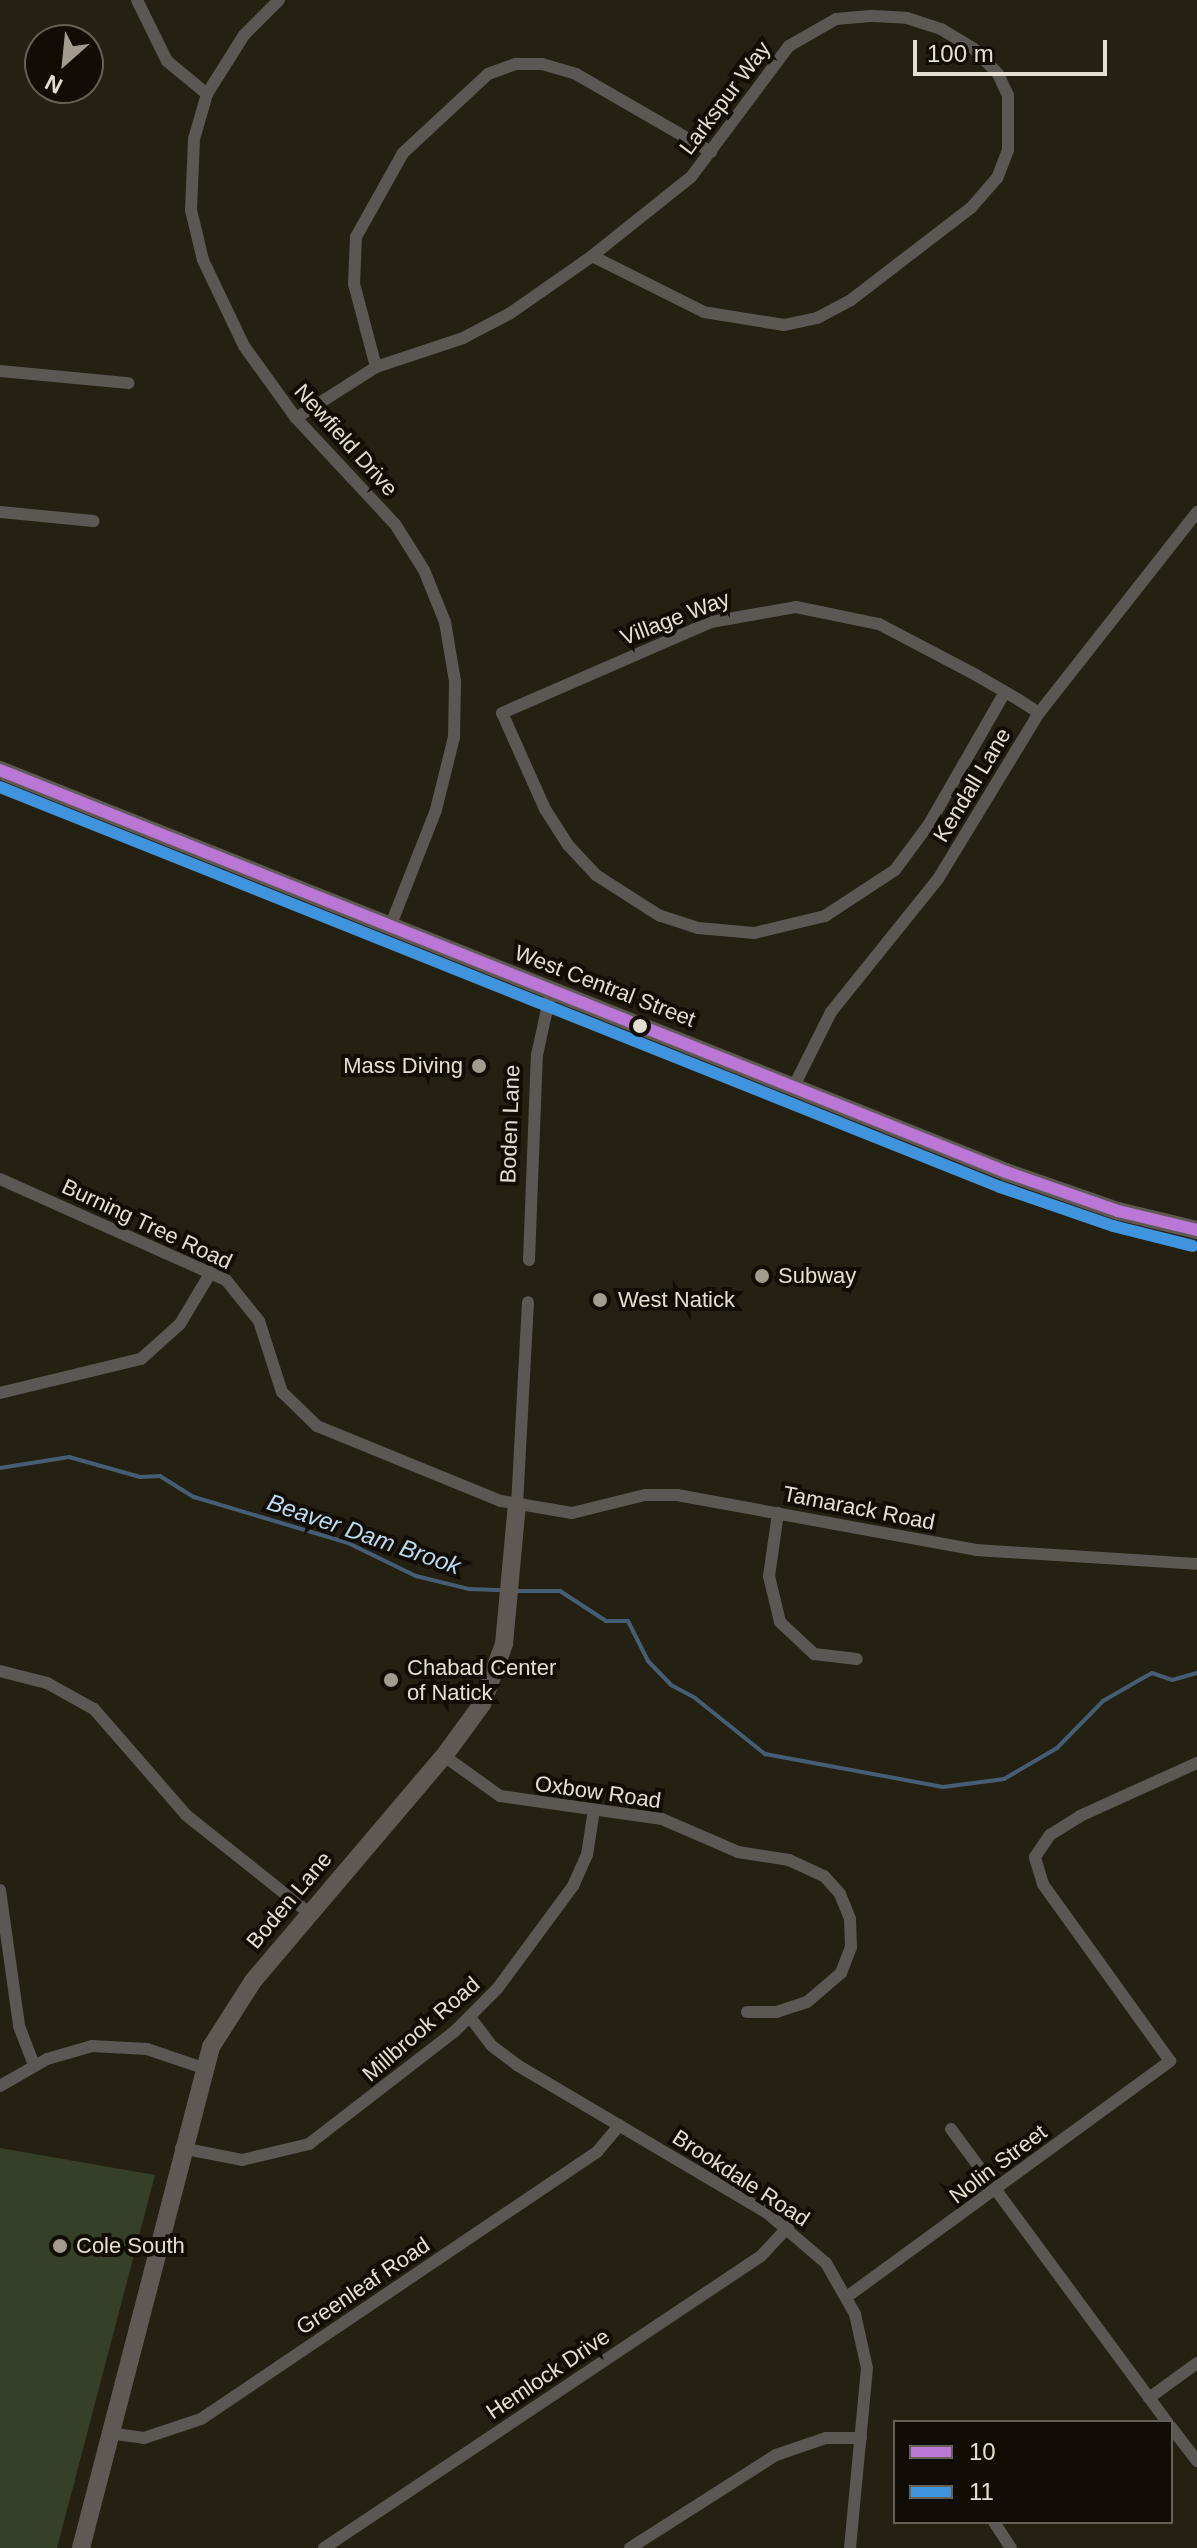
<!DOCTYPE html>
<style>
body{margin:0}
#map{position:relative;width:1197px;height:2548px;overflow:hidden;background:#242012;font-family:Arial,sans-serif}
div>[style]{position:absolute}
.green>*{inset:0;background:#364028}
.stream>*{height:4px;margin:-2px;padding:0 2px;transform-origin:2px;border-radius:2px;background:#455e75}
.street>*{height:12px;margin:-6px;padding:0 6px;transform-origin:6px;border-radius:6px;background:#5b5753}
.secondary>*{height:18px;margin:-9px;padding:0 9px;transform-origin:9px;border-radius:9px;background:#5f5954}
.bus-1>*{height:12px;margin:-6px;padding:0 6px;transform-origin:6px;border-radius:6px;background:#ba77d6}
.bus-2>*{height:12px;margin:-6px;padding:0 6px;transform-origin:6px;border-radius:6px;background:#4094de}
.dots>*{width:22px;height:22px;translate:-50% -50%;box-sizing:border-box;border:4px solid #110d04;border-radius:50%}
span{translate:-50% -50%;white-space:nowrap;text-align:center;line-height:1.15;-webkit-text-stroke:8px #110d04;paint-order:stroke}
.street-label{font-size:22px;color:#e4dfd0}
.poi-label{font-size:22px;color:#e4dfd0}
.right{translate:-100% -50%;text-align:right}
.left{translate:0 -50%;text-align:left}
.water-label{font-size:24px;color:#bbd8f5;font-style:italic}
.legend{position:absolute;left:893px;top:2420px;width:280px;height:104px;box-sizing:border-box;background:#110d04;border:2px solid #656156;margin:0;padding:10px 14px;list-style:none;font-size:24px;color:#e4dfd0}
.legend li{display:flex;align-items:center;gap:16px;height:40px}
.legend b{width:40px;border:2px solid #656156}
.north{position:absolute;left:24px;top:24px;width:80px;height:80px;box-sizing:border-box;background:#110d04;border:2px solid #656156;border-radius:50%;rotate:207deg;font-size:22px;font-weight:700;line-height:32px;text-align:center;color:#e4dfd0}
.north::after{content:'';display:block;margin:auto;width:28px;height:36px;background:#a19c8e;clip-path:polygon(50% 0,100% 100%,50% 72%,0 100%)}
.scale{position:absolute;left:913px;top:40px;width:194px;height:36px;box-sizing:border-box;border:4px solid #e4dfd0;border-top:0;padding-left:10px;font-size:24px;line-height:28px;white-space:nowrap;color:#e4dfd0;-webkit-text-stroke:6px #110d04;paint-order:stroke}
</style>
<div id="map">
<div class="green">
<div style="clip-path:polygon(0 2148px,155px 2175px,57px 2548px,0 2548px)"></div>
</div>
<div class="stream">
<div style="left:0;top:1468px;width:70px;rotate:-9.1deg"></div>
<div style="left:69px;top:1457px;width:74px;rotate:15.7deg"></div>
<div style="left:140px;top:1477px;width:20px;rotate:-3deg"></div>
<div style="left:160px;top:1476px;width:40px;rotate:32deg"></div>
<div style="left:194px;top:1497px;width:161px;rotate:16.6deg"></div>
<div style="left:348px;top:1543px;width:76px;rotate:25.9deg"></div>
<div style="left:416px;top:1576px;width:55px;rotate:13.8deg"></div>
<div style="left:469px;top:1589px;width:34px;rotate:2deg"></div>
<div style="left:516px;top:1591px;width:44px"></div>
<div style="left:560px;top:1591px;width:55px;rotate:33.1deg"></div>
<div style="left:606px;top:1621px;width:22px"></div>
<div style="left:628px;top:1621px;width:45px;rotate:63.4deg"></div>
<div style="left:648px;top:1661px;width:33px;rotate:46deg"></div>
<div style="left:671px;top:1685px;width:27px;rotate:28deg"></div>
<div style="left:695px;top:1698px;width:90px;rotate:38.7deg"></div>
<div style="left:765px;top:1754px;width:181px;rotate:10.5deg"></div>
<div style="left:943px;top:1787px;width:62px;rotate:-7.5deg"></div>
<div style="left:1004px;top:1779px;width:61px;rotate:-30.3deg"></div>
<div style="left:1057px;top:1748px;width:66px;rotate:-45.6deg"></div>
<div style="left:1103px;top:1701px;width:46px;rotate:-29.9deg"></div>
<div style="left:1143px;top:1678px;width:10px;rotate:-29deg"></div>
<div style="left:1152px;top:1673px;width:21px;rotate:19deg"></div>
<div style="left:1172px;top:1680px;width:26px;rotate:-16deg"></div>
</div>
<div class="street">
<div style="left:137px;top:0;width:68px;rotate:63.8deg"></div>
<div style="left:167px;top:61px;width:52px;rotate:39.5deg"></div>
<div style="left:279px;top:0;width:49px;rotate:135deg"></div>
<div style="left:244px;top:35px;width:70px;rotate:122.1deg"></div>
<div style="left:207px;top:94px;width:47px;rotate:106.1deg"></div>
<div style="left:194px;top:139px;width:71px;rotate:92.4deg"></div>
<div style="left:191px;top:210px;width:51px;rotate:76.5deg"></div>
<div style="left:203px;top:260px;width:95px;rotate:64.5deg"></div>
<div style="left:244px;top:346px;width:89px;rotate:54.2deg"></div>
<div style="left:296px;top:418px;width:145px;rotate:47deg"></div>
<div style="left:395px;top:524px;width:54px;rotate:57.8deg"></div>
<div style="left:424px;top:570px;width:56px;rotate:68deg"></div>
<div style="left:445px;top:622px;width:60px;rotate:80.4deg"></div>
<div style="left:455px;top:681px;width:56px;rotate:91deg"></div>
<div style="left:454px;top:737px;width:75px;rotate:103.9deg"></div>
<div style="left:436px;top:810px;width:126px;rotate:111.5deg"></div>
<div style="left:873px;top:16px;width:34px;rotate:3deg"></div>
<div style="left:907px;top:18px;width:36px;rotate:18deg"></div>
<div style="left:941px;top:29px;width:39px;rotate:31deg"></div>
<div style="left:974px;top:49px;width:35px;rotate:46deg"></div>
<div style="left:998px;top:74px;width:23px;rotate:65deg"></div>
<div style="left:1008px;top:95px;width:55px;rotate:90deg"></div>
<div style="left:1008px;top:150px;width:30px;rotate:111deg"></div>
<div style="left:997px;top:178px;width:38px;rotate:131deg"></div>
<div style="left:972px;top:207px;width:153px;rotate:142.5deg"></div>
<div style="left:851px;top:300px;width:38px;rotate:152deg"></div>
<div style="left:817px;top:318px;width:34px;rotate:168deg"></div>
<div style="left:784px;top:325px;width:81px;rotate:-170.8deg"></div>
<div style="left:704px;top:312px;width:125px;rotate:-153.4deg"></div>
<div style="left:592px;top:256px;width:127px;rotate:-38.6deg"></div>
<div style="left:691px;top:177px;width:164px;rotate:-53.2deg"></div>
<div style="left:789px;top:46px;width:54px;rotate:-29.9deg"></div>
<div style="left:836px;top:19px;width:37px;rotate:-5deg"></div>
<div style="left:376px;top:367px;width:86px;rotate:-104.8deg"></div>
<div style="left:354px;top:284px;width:47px;rotate:-87.6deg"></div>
<div style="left:356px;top:237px;width:96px;rotate:-60.8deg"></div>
<div style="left:403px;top:153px;width:116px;rotate:-42.9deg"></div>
<div style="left:488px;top:74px;width:30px;rotate:-20deg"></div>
<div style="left:516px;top:64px;width:26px"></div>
<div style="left:542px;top:64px;width:35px;rotate:16deg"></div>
<div style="left:576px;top:74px;width:156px;rotate:30deg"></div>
<div style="left:0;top:371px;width:129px;rotate:5.4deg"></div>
<div style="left:296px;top:418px;width:95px;rotate:-32.5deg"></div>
<div style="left:376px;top:367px;width:92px;rotate:-18.4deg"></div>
<div style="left:463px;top:338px;width:52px;rotate:-27.6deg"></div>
<div style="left:509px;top:314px;width:101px;rotate:-34.9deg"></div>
<div style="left:0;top:512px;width:94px;rotate:5.5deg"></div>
<div style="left:1005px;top:692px;width:152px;rotate:119.9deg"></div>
<div style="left:929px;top:824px;width:57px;rotate:126.5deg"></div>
<div style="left:895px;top:870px;width:84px;rotate:146.7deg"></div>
<div style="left:825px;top:916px;width:73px;rotate:166.5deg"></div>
<div style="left:754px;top:933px;width:56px;rotate:-174.9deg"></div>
<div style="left:698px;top:928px;width:40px;rotate:-162deg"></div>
<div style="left:660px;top:916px;width:76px;rotate:-147.4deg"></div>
<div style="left:596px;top:875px;width:41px;rotate:-133deg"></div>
<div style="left:568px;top:845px;width:43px;rotate:-122.6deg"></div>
<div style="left:545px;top:809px;width:105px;rotate:-114.1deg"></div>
<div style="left:502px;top:713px;width:228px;rotate:-23.5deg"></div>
<div style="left:711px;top:622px;width:86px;rotate:-10deg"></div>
<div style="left:796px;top:607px;width:85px;rotate:11.6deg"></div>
<div style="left:879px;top:624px;width:110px;rotate:27.7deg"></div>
<div style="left:976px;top:675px;width:50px;rotate:30.2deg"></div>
<div style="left:1019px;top:700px;width:24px;rotate:33deg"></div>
<div style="left:794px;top:1086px;width:83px;rotate:-63.4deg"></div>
<div style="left:831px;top:1012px;width:171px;rotate:-51.2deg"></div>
<div style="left:938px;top:879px;width:194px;rotate:-58.7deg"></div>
<div style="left:1039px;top:713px;width:256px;rotate:-51.8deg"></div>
<div style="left:0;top:1179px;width:248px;rotate:24.1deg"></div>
<div style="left:226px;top:1280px;width:53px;rotate:51.2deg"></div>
<div style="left:259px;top:1321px;width:75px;rotate:72.1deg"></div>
<div style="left:282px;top:1392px;width:49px;rotate:44.2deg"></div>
<div style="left:317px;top:1426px;width:199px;rotate:22.2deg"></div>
<div style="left:501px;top:1501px;width:72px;rotate:9.6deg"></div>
<div style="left:572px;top:1513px;width:75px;rotate:-13.9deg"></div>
<div style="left:645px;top:1495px;width:32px"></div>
<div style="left:677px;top:1495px;width:304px;rotate:10.4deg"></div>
<div style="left:976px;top:1550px;width:221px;rotate:3.6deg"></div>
<div style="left:529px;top:1260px;width:205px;rotate:-87.8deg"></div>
<div style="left:537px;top:1055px;width:66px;rotate:-77.7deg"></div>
<div style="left:0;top:1393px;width:145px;rotate:-13.6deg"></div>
<div style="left:141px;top:1359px;width:52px;rotate:-41.9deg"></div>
<div style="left:180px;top:1324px;width:61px;rotate:-59.2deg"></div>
<div style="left:517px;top:1505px;width:203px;rotate:-86.9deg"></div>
<div style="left:778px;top:1513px;width:64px;rotate:98.1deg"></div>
<div style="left:769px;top:1576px;width:47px;rotate:76.6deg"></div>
<div style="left:780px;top:1622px;width:47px;rotate:43.3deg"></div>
<div style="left:814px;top:1654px;width:43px;rotate:6.6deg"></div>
<div style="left:0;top:1671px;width:49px;rotate:14.3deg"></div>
<div style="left:47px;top:1683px;width:54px;rotate:29deg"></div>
<div style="left:94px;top:1709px;width:140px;rotate:49deg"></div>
<div style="left:186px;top:1815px;width:157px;rotate:38.5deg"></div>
<div style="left:444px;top:1756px;width:69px;rotate:35.5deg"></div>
<div style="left:500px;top:1796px;width:164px;rotate:8.1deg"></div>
<div style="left:662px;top:1819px;width:83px;rotate:23.5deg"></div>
<div style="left:738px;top:1852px;width:52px;rotate:8.9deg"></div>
<div style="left:789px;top:1860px;width:38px;rotate:25deg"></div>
<div style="left:824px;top:1876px;width:24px;rotate:48deg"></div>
<div style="left:840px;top:1894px;width:27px;rotate:68deg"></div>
<div style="left:850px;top:1919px;width:28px;rotate:88deg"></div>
<div style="left:851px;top:1947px;width:28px;rotate:111deg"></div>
<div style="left:841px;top:1973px;width:45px;rotate:139.5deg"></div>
<div style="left:807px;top:2002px;width:32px;rotate:162deg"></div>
<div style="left:777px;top:2012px;width:30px;rotate:180deg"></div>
<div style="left:0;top:1890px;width:137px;rotate:82deg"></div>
<div style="left:19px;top:2026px;width:42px;rotate:69deg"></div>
<div style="left:470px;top:2017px;width:36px;rotate:53deg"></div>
<div style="left:492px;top:2046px;width:31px;rotate:37deg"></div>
<div style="left:517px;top:2065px;width:289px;rotate:30.6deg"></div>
<div style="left:766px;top:2212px;width:79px;rotate:40.4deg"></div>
<div style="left:826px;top:2263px;width:59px;rotate:60.4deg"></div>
<div style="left:855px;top:2314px;width:55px;rotate:77.5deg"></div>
<div style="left:867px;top:2368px;width:181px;rotate:95.4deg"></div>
<div style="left:0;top:2086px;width:54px;rotate:-29.9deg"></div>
<div style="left:47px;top:2059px;width:47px;rotate:-16.1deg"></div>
<div style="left:92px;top:2046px;width:55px;rotate:3.1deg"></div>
<div style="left:147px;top:2049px;width:59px;rotate:18.7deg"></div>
<div style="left:951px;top:2129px;width:364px;rotate:53.6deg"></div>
<div style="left:181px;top:2148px;width:62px;rotate:11.1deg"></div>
<div style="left:242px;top:2160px;width:69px;rotate:-13.4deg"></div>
<div style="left:309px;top:2144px;width:183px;rotate:-37.7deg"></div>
<div style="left:454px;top:2032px;width:61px;rotate:-45deg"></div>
<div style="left:497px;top:1989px;width:128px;rotate:-53.6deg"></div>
<div style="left:573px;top:1886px;width:34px;rotate:-66deg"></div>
<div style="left:587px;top:1855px;width:46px;rotate:-81.2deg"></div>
<div style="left:848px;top:2296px;width:399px;rotate:-36.1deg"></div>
<div style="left:1170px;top:2061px;width:218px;rotate:-125.7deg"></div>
<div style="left:1043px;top:1884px;width:28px;rotate:-107deg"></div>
<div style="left:1035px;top:1857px;width:27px;rotate:-56deg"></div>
<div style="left:1050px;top:1835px;width:36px;rotate:-32deg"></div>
<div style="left:1080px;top:1816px;width:128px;rotate:-24.4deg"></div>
<div style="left:1149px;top:2398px;width:59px;rotate:-36.1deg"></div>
<div style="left:1171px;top:2427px;width:43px;rotate:52.6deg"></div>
<div style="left:109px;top:2433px;width:35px;rotate:8deg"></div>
<div style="left:144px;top:2438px;width:60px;rotate:-18.4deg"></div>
<div style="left:201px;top:2419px;width:478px;rotate:-34deg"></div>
<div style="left:597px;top:2152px;width:35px;rotate:-50deg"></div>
<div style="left:994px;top:2522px;width:31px;rotate:57deg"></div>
<div style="left:324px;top:2548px;width:526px;rotate:-33.75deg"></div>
<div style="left:761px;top:2256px;width:40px;rotate:-47deg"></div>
<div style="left:630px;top:2548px;width:173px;rotate:-32.5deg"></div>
<div style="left:776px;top:2455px;width:53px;rotate:-18.8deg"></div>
<div style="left:826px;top:2438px;width:35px"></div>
</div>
<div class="secondary">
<div style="left:0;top:770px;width:1083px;rotate:21.78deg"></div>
<div style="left:1006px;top:1172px;width:119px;rotate:19.2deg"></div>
<div style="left:1118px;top:1211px;width:81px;rotate:13.5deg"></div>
<div style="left:81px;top:2548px;width:518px;rotate:-75.45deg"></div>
<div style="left:211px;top:2047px;width:78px;rotate:-57.5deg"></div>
<div style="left:253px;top:1981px;width:295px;rotate:-49.7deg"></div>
<div style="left:444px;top:1756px;width:64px;rotate:-53.8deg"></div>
<div style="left:482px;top:1704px;width:64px;rotate:-69.9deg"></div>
<div style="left:504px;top:1644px;width:140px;rotate:-84.7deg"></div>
</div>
<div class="bus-1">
<div style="left:0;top:770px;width:1083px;rotate:21.78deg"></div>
<div style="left:1006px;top:1172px;width:119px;rotate:19.2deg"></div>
<div style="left:1118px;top:1211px;width:81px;rotate:13.5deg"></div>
</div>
<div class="bus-2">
<div style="left:0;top:787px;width:1077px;rotate:21.8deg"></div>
<div style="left:1000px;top:1187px;width:120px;rotate:19deg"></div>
<div style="left:1113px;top:1226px;width:82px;rotate:14deg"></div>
</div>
<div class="dots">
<div style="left:640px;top:1026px;background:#e4dfd0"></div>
<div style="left:479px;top:1066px;background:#a19c8e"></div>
<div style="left:762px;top:1276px;background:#a19c8e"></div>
<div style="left:600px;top:1300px;background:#a19c8e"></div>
<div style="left:391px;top:1680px;background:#a19c8e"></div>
<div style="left:60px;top:2246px;background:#a19c8e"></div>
</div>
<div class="street-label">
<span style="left:725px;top:98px;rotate:-53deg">Larkspur Way</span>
<span style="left:346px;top:440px;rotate:48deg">Newfield Drive</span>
<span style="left:675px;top:618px;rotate:-21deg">Village Way</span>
<span style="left:972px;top:785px;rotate:-59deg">Kendall Lane</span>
<span style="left:605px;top:986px;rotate:21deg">West Central Street</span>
<span style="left:510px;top:1124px;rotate:-88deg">Boden Lane</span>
<span style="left:147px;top:1224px;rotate:25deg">Burning Tree Road</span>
<span style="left:859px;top:1508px;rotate:11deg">Tamarack Road</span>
<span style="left:598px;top:1792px;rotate:8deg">Oxbow Road</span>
<span style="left:289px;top:1900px;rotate:-50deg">Boden Lane</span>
<span style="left:421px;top:2029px;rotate:-41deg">Millbrook Road</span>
<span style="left:998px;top:2164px;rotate:-37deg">Nolin Street</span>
<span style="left:741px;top:2178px;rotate:33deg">Brookdale Road</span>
<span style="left:363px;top:2286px;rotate:-34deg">Greenleaf Road</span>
<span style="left:548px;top:2374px;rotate:-34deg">Hemlock Drive</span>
</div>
<div class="poi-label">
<span class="right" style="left:463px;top:1066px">Mass Diving</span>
<span class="left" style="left:778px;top:1276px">Subway</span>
<span class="left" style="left:618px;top:1300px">West Natick</span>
<span class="left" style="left:407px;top:1680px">Chabad Center<br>of Natick</span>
<span class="left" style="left:76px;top:2246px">Cole South</span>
</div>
<div class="water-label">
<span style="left:364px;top:1534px;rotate:19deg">Beaver Dam Brook</span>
</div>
<ul class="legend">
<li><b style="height:10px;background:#ba77d6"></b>10</li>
<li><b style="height:10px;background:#4094de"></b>11</li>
</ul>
<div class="north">N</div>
<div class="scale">100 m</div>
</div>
